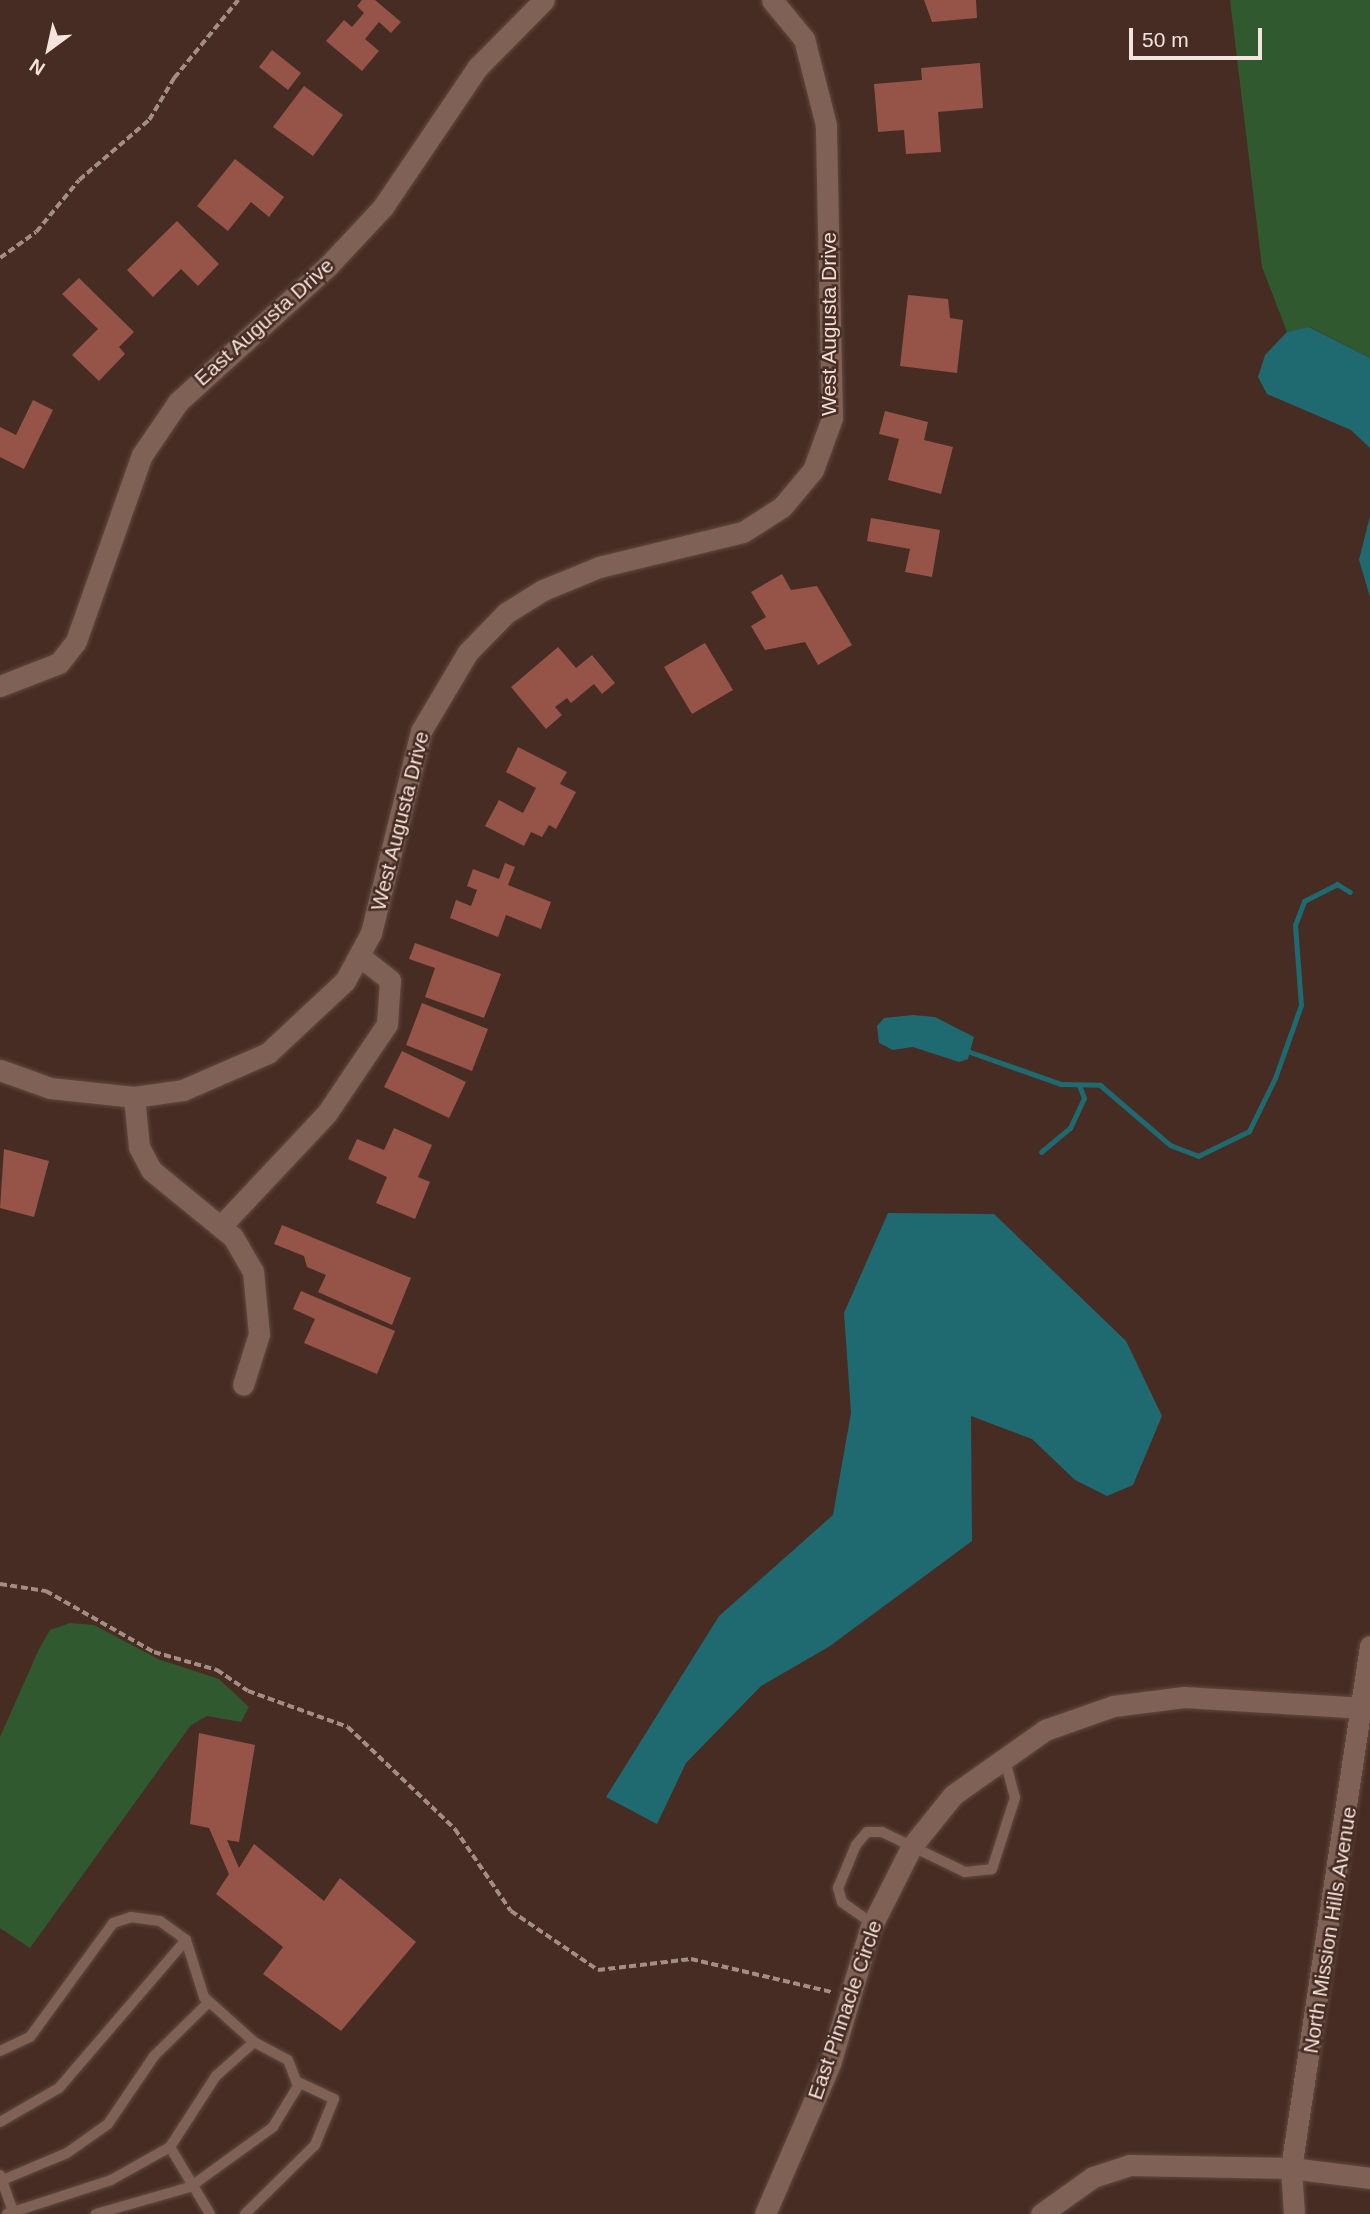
<!DOCTYPE html>
<style>
body{margin:0}
#map{position:relative;width:1370px;height:2214px;overflow:hidden;background:#462c22;font-family:Arial,sans-serif}
div>[style]{position:absolute}
.green>*{inset:0;background:#305930}
.water>*{inset:0;background:#1f6a70}
.stream>*{height:5px;margin:-2.5px;padding:0 2.5px;transform-origin:2.5px;border-radius:2.5px;background:#1f6a70}
.building>*{inset:0;background:#965448}
.path>*{height:3.5px;margin-top:-1.75px;transform-origin:0;background:repeating-linear-gradient(90deg,#a38d85 0 7px,transparent 0 10.5px)}
.roads{filter:drop-shadow(0 0 2px #604a42) drop-shadow(0 0 2px #604a42)}
.service>*{height:10px;margin:-5px;padding:0 5px;transform-origin:5px;border-radius:5px;background:#7f6156}
.minor>*{height:21px;margin:-10.5px;padding:0 10.5px;transform-origin:10.5px;border-radius:10.5px;background:#7f6156}
span{translate:-50% -50%;white-space:nowrap;text-align:center;line-height:1.15;-webkit-text-stroke:5px #462c22;paint-order:stroke}
.street-label{font-size:21px;color:#f5e3dd}
.north{position:absolute;left:14px;top:14px;width:70px;height:70px;-webkit-text-stroke:5px #462c22;paint-order:stroke;rotate:213deg;font-size:19px;font-weight:700;line-height:28px;text-align:center;color:#f5e3dd}
.north::after{content:'';display:block;margin:auto;width:24px;height:32px;background:#f5e3dd;clip-path:polygon(50% 0,100% 100%,50% 72%,0 100%)}
.scale{position:absolute;left:1129px;top:28px;width:133px;height:32px;box-sizing:border-box;border:4px solid #f5e3dd;border-top:0;padding-left:9px;font-size:21px;line-height:24px;white-space:nowrap;color:#f5e3dd;-webkit-text-stroke:5px #462c22;paint-order:stroke}
</style>
<div id="map">
<div class="green">
<div style="clip-path:polygon(1230px 0,1370px 0,1370px 358px,1310px 327px,1287px 332px,1262px 267px)"></div>
<div style="clip-path:polygon(70px 1623px,94px 1625px,158px 1659px,219px 1679px,249px 1707px,241px 1722px,207px 1716px,191px 1725px,30px 1948px,0 1928px,0 1737px,39px 1649px,50px 1630px)"></div>
</div>
<div class="water">
<div style="clip-path:polygon(1309px 327px,1370px 358px,1370px 448px,1351px 430px,1267px 394px,1258px 377px,1265px 355px,1287px 332px)"></div>
<div style="clip-path:polygon(1370px 516px,1370px 597px,1359px 560px)"></div>
<div style="clip-path:polygon(913px 1015px,935px 1017px,974px 1037px,968px 1059px,959px 1062px,913px 1047px,893px 1050px,879px 1043px,877px 1026px,884px 1018px)"></div>
<div style="clip-path:polygon(888px 1213px,994px 1214px,1126px 1341px,1162px 1416px,1133px 1485px,1107px 1496px,1075px 1480px,1032px 1439px,971px 1416px,972px 1541px,830px 1646px,761px 1686px,686px 1763px,657px 1824px,606px 1797px,719px 1616px,833px 1515px,851px 1413px,844px 1313px)"></div>
</div>
<div class="stream">
<div style="left:970px;top:1052px;width:96px;rotate:19.4deg"></div>
<div style="left:1061px;top:1084px;width:39px;rotate:1deg"></div>
<div style="left:1100px;top:1085px;width:92px;rotate:40.6deg"></div>
<div style="left:1170px;top:1145px;width:30px;rotate:21deg"></div>
<div style="left:1198px;top:1156px;width:57px;rotate:-26.1deg"></div>
<div style="left:1249px;top:1131px;width:59px;rotate:-63.9deg"></div>
<div style="left:1275px;top:1078px;width:77px;rotate:-70.4deg"></div>
<div style="left:1301px;top:1005px;width:80px;rotate:-94.3deg"></div>
<div style="left:1295px;top:925px;width:26px;rotate:-69deg"></div>
<div style="left:1304px;top:901px;width:37px;rotate:-27deg"></div>
<div style="left:1337px;top:884px;width:15px;rotate:32deg"></div>
<div style="left:1041px;top:1152px;width:38px;rotate:-40deg"></div>
<div style="left:1070px;top:1128px;width:33px;rotate:-65deg"></div>
<div style="left:1084px;top:1098px;width:14px;rotate:-111deg"></div>
</div>
<div class="building">
<div style="clip-path:polygon(362px 0,375px 0,401px 22px,391px 33px,379px 22px,365px 39px,379px 51px,362px 71px,326px 41px,344px 20px,352px 27px,364px 13px,357px 6px)"></div>
<div style="clip-path:polygon(924px 0,976px 0,977px 18px,932px 22px)"></div>
<div style="clip-path:polygon(272px 50px,301px 73px,288px 90px,259px 67px)"></div>
<div style="clip-path:polygon(980px 63px,983px 108px,938px 112px,941px 152px,906px 154px,904px 130px,878px 132px,874px 84px,922px 80px,921px 68px)"></div>
<div style="clip-path:polygon(304px 86px,343px 115px,313px 156px,273px 127px)"></div>
<div style="clip-path:polygon(235px 159px,284px 197px,269px 217px,251px 202px,228px 231px,197px 206px)"></div>
<div style="clip-path:polygon(177px 221px,219px 264px,198px 286px,181px 269px,153px 297px,127px 270px)"></div>
<div style="clip-path:polygon(79px 278px,134px 332px,119px 347px,125px 354px,99px 381px,72px 355px,98px 329px,62px 294px)"></div>
<div style="clip-path:polygon(908px 295px,948px 299px,950px 318px,963px 320px,957px 373px,900px 366px)"></div>
<div style="clip-path:polygon(33px 400px,53px 410px,24px 469px,0 457px,0 427px,16px 435px)"></div>
<div style="clip-path:polygon(885px 411px,928px 422px,924px 440px,953px 447px,941px 494px,888px 480px,899px 439px,879px 434px)"></div>
<div style="clip-path:polygon(871px 518px,940px 530px,932px 577px,905px 572px,910px 549px,867px 541px)"></div>
<div style="clip-path:polygon(782px 574px,791px 590px,817px 586px,852px 645px,818px 665px,805px 642px,765px 650px,751px 626px,766px 617px,751px 592px)"></div>
<div style="clip-path:polygon(705px 643px,733px 690px,692px 714px,664px 667px)"></div>
<div style="clip-path:polygon(558px 647px,576px 668px,592px 655px,615px 683px,602px 694px,594px 684px,571px 703px,567px 698px,555px 707px,562px 715px,546px 729px,511px 687px)"></div>
<div style="clip-path:polygon(518px 747px,567px 772px,560px 784px,576px 792px,556px 829px,549px 825px,542px 837px,531px 832px,524px 846px,485px 826px,499px 800px,523px 813px,536px 788px,506px 772px)"></div>
<div style="clip-path:polygon(505px 863px,515px 867px,508px 885px,551px 902px,541px 929px,506px 915px,498px 937px,450px 918px,456px 900px,471px 906px,477px 890px,467px 886px,473px 869px,499px 879px)"></div>
<div style="clip-path:polygon(415px 943px,501px 974px,484px 1018px,425px 997px,435px 968px,409px 959px)"></div>
<div style="clip-path:polygon(422px 1003px,488px 1029px,472px 1071px,406px 1045px)"></div>
<div style="clip-path:polygon(402px 1051px,466px 1082px,449px 1118px,384px 1087px)"></div>
<div style="clip-path:polygon(394px 1128px,432px 1145px,418px 1177px,430px 1182px,415px 1219px,376px 1203px,387px 1177px,348px 1159px,357px 1139px,384px 1150px)"></div>
<div style="clip-path:polygon(4px 1149px,49px 1161px,34px 1217px,0 1208px)"></div>
<div style="clip-path:polygon(282px 1225px,411px 1278px,392px 1325px,318px 1292px,326px 1275px,307px 1267px,304px 1256px,274px 1244px)"></div>
<div style="clip-path:polygon(301px 1291px,395px 1331px,377px 1374px,304px 1343px,315px 1319px,293px 1309px)"></div>
<div style="clip-path:polygon(199px 1733px,255px 1745px,239px 1842px,227px 1840px,239px 1868px,254px 1844px,324px 1901px,340px 1878px,416px 1942px,341px 2031px,263px 1974px,283px 1947px,216px 1894px,229px 1874px,209px 1828px,190px 1824px)"></div>
</div>
<div class="path">
<div style="left:0;top:258px;width:44px;rotate:-35.8deg"></div>
<div style="left:36px;top:232px;width:67px;rotate:-50.4deg"></div>
<div style="left:79px;top:180px;width:92px;rotate:-40.6deg"></div>
<div style="left:149px;top:120px;width:49px;rotate:-59.2deg"></div>
<div style="left:174px;top:78px;width:101px;rotate:-50.6deg"></div>
<div style="left:0;top:1584px;width:47px;rotate:8.7deg"></div>
<div style="left:46px;top:1591px;width:124px;rotate:29.5deg"></div>
<div style="left:154px;top:1652px;width:66px;rotate:15.9deg"></div>
<div style="left:217px;top:1670px;width:37px;rotate:34deg"></div>
<div style="left:248px;top:1691px;width:106px;rotate:19.8deg"></div>
<div style="left:348px;top:1727px;width:148px;rotate:43.6deg"></div>
<div style="left:455px;top:1829px;width:99px;rotate:55.7deg"></div>
<div style="left:511px;top:1911px;width:105px;rotate:34.1deg"></div>
<div style="left:598px;top:1970px;width:94px;rotate:-6.7deg"></div>
<div style="left:691px;top:1959px;width:145px;rotate:13.2deg"></div>
</div>
<div class="roads">
<div class="service">
<div style="left:873px;top:1924px;width:38px;rotate:-145deg"></div>
<div style="left:842px;top:1902px;width:15px;rotate:-106deg"></div>
<div style="left:838px;top:1888px;width:47px;rotate:-67.3deg"></div>
<div style="left:856px;top:1845px;width:17px;rotate:-50deg"></div>
<div style="left:867px;top:1832px;width:15px"></div>
<div style="left:882px;top:1832px;width:92px;rotate:25.7deg"></div>
<div style="left:965px;top:1872px;width:27px;rotate:-6deg"></div>
<div style="left:992px;top:1869px;width:75px;rotate:-72.1deg"></div>
<div style="left:1015px;top:1798px;width:43px;rotate:-104.7deg"></div>
<div style="left:0;top:2051px;width:33px;rotate:-25deg"></div>
<div style="left:30px;top:2037px;width:141px;rotate:-53.9deg"></div>
<div style="left:113px;top:1923px;width:19px;rotate:-18deg"></div>
<div style="left:131px;top:1917px;width:29px;rotate:8deg"></div>
<div style="left:160px;top:1921px;width:32px;rotate:36deg"></div>
<div style="left:186px;top:1940px;width:60px;rotate:72.5deg"></div>
<div style="left:204px;top:1997px;width:67px;rotate:42deg"></div>
<div style="left:0;top:2122px;width:68px;rotate:-30deg"></div>
<div style="left:59px;top:2088px;width:195px;rotate:-49.4deg"></div>
<div style="left:170px;top:2147px;width:78px;rotate:59.2deg"></div>
<div style="left:0;top:2175px;width:41px;rotate:70.3deg"></div>
<div style="left:5px;top:2179px;width:67px;rotate:-22.8deg"></div>
<div style="left:67px;top:2153px;width:50px;rotate:-35.3deg"></div>
<div style="left:108px;top:2124px;width:82px;rotate:-55.9deg"></div>
<div style="left:154px;top:2056px;width:77px;rotate:-44.5deg"></div>
<div style="left:7px;top:2214px;width:109px;rotate:-18.1deg"></div>
<div style="left:111px;top:2180px;width:68px;rotate:-29.2deg"></div>
<div style="left:170px;top:2147px;width:85px;rotate:-57.1deg"></div>
<div style="left:216px;top:2076px;width:51px;rotate:-41.8deg"></div>
<div style="left:254px;top:2042px;width:38px;rotate:28deg"></div>
<div style="left:288px;top:2060px;width:28px;rotate:69deg"></div>
<div style="left:298px;top:2086px;width:48px;rotate:121.4deg"></div>
<div style="left:273px;top:2127px;width:102px;rotate:144.1deg"></div>
<div style="left:190px;top:2187px;width:98px;rotate:164deg"></div>
<div style="left:245px;top:2214px;width:98px;rotate:-44.6deg"></div>
<div style="left:315px;top:2145px;width:50px;rotate:-67.6deg"></div>
<div style="left:334px;top:2099px;width:42px;rotate:-154.7deg"></div>
</div>
<div class="minor">
<div style="left:0;top:686px;width:63px;rotate:-21.3deg"></div>
<div style="left:59px;top:663px;width:28px;rotate:-52deg"></div>
<div style="left:76px;top:641px;width:197px;rotate:-70.5deg"></div>
<div style="left:142px;top:455px;width:64px;rotate:-55.8deg"></div>
<div style="left:178px;top:402px;width:202px;rotate:-42.2deg"></div>
<div style="left:328px;top:266px;width:81px;rotate:-47deg"></div>
<div style="left:383px;top:207px;width:168px;rotate:-55.9deg"></div>
<div style="left:477px;top:68px;width:95px;rotate:-45.4deg"></div>
<div style="left:0;top:1070px;width:53px;rotate:19.8deg"></div>
<div style="left:50px;top:1088px;width:84px;rotate:6.1deg"></div>
<div style="left:134px;top:1097px;width:49px;rotate:-8.1deg"></div>
<div style="left:183px;top:1090px;width:93px;rotate:-23.5deg"></div>
<div style="left:268px;top:1053px;width:105px;rotate:-43.1deg"></div>
<div style="left:345px;top:981px;width:55px;rotate:-61.6deg"></div>
<div style="left:371px;top:933px;width:208px;rotate:-76.1deg"></div>
<div style="left:421px;top:731px;width:92px;rotate:-59.3deg"></div>
<div style="left:468px;top:652px;width:54px;rotate:-45.7deg"></div>
<div style="left:506px;top:613px;width:44px;rotate:-31.9deg"></div>
<div style="left:543px;top:590px;width:61px;rotate:-22.3deg"></div>
<div style="left:599px;top:567px;width:148px;rotate:-13.7deg"></div>
<div style="left:743px;top:532px;width:46px;rotate:-32.7deg"></div>
<div style="left:782px;top:507px;width:48px;rotate:-50deg"></div>
<div style="left:813px;top:470px;width:55px;rotate:-69.9deg"></div>
<div style="left:832px;top:418px;width:293px;rotate:-91.2deg"></div>
<div style="left:826px;top:125px;width:89px;rotate:-104.3deg"></div>
<div style="left:804px;top:39px;width:50px;rotate:-129.4deg"></div>
<div style="left:134px;top:1097px;width:50px;rotate:84.3deg"></div>
<div style="left:139px;top:1147px;width:26px;rotate:62deg"></div>
<div style="left:151px;top:1170px;width:106px;rotate:39.3deg"></div>
<div style="left:233px;top:1237px;width:39px;rotate:60deg"></div>
<div style="left:253px;top:1271px;width:63px;rotate:84.6deg"></div>
<div style="left:259px;top:1334px;width:53px;rotate:107.4deg"></div>
<div style="left:221px;top:1226px;width:155px;rotate:-46.8deg"></div>
<div style="left:327px;top:1113px;width:107px;rotate:-56deg"></div>
<div style="left:387px;top:1024px;width:44px;rotate:-86.1deg"></div>
<div style="left:390px;top:980px;width:39px;rotate:-142deg"></div>
<div style="left:765px;top:2214px;width:163px;rotate:-66.6deg"></div>
<div style="left:830px;top:2064px;width:141px;rotate:-73.5deg"></div>
<div style="left:870px;top:1929px;width:93px;rotate:-63.2deg"></div>
<div style="left:912px;top:1846px;width:65px;rotate:-51.2deg"></div>
<div style="left:953px;top:1795px;width:113px;rotate:-35.2deg"></div>
<div style="left:1045px;top:1730px;width:72px;rotate:-19.4deg"></div>
<div style="left:1113px;top:1706px;width:72px;rotate:-7.2deg"></div>
<div style="left:1184px;top:1697px;width:181px;rotate:3.5deg"></div>
<div style="left:1041px;top:2214px;width:64px;rotate:-35.4deg"></div>
<div style="left:1093px;top:2177px;width:38px;rotate:-18deg"></div>
<div style="left:1129px;top:2165px;width:162px;rotate:1.1deg"></div>
<div style="left:1291px;top:2168px;width:80px;rotate:7.2deg"></div>
<div style="left:1294px;top:2214px;width:46px;rotate:-93.7deg"></div>
<div style="left:1291px;top:2168px;width:528px;rotate:-81.39deg"></div>
</div>
</div>
<div class="street-label">
<span style="left:264px;top:322px;rotate:-42deg">East Augusta Drive</span>
<span style="left:829px;top:324px;rotate:-90deg">West Augusta Drive</span>
<span style="left:400px;top:821px;rotate:-76deg">West Augusta Drive</span>
<span style="left:1330px;top:1930px;rotate:-81deg">North Mission Hills Avenue</span>
<span style="left:845px;top:2010px;rotate:-71deg">East Pinnacle Circle</span>
</div>
<div class="north">N</div>
<div class="scale">50 m</div>
</div>
